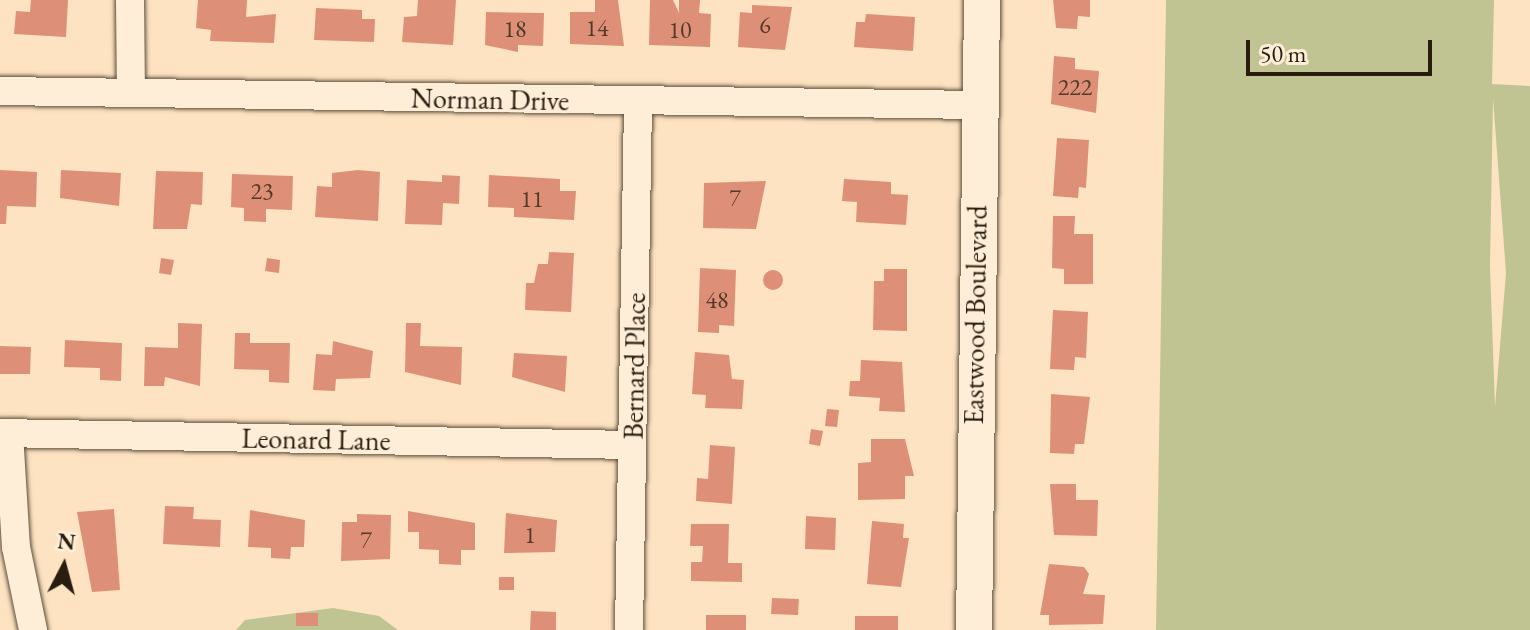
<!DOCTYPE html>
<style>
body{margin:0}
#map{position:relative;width:1530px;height:630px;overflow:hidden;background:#fde3c1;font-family:"EB Garamond",serif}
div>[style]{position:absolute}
.green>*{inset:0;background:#c0c392}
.building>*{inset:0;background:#dd9077}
.round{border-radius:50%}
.roads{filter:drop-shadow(0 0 2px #5e4e3c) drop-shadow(0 0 2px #5e4e3c)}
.minor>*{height:28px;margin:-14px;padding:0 14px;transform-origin:14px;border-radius:14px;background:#feedd7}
.tertiary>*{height:36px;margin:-18px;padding:0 18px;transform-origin:18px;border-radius:18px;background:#feedd7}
span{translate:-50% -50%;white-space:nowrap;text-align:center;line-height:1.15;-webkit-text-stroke:6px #feedd7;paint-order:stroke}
.number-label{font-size:24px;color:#563a29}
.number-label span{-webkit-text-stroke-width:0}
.street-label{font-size:28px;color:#291d0f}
.north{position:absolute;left:24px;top:526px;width:80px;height:80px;-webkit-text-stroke:6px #feedd7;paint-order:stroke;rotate:6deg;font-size:22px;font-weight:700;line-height:32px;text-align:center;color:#291d0f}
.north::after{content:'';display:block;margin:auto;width:28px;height:36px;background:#291d0f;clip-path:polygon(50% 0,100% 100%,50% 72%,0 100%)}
.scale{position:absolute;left:1246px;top:40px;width:186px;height:36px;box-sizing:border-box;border:4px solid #291d0f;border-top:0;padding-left:10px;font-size:24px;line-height:28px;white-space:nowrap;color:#291d0f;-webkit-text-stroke:6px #feedd7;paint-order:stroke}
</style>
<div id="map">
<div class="green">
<div style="clip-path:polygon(evenodd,1166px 0,1494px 0,1492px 84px,1530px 86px,1530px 630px,1156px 630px,1166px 0,1493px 98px,1506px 273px,1495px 407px,1490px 266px,1493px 98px)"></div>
<div style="clip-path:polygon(333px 608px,379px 616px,398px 630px,236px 630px,245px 620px)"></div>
</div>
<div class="building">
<div style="clip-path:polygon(31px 0,68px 0,66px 37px,14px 34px,16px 11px,30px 12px)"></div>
<div style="clip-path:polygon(198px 0,247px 0,246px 17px,276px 14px,274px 43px,210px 41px,211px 30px,196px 28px)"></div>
<div style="clip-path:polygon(418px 0,456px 0,453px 45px,402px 42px,404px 17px,417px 16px)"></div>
<div style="clip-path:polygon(595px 0,618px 0,624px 46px,570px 44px,570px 12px,595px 12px)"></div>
<div style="clip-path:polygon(650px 0,673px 0,679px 13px,679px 0,700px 0,699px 13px,711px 14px,710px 47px,649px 45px)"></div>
<div style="clip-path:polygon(1053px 0,1090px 0,1090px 17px,1078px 16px,1077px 29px,1056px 28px)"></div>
<div style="clip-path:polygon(752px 5px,792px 7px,785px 50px,738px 47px,740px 12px,752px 13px)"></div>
<div style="clip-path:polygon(316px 8px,362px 10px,362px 19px,375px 19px,374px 42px,314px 40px)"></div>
<div style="clip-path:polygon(486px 12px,544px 13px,543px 46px,518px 45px,518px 52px,485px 45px)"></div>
<div style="clip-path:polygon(866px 14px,915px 17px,913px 51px,854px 47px,856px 22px,865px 22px)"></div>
<div style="clip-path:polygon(1054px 56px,1075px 58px,1075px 69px,1099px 71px,1096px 113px,1051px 104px)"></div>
<div style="clip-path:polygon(1057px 138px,1089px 140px,1086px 188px,1079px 187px,1078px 198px,1053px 196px)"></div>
<div style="clip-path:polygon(0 170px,37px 172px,36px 207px,7px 206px,6px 224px,0 224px)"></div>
<div style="clip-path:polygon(61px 170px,121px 173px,119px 206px,60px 198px)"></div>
<div style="clip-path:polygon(358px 170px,380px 172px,378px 221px,315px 217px,317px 186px,332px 187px,332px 173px)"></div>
<div style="clip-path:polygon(156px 171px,203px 172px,202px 205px,191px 204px,187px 229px,153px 229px)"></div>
<div style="clip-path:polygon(232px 174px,293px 176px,292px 210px,266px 209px,266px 222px,244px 221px,244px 208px,231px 207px)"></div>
<div style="clip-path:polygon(442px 175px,460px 176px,459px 204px,443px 203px,442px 225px,405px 224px,407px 180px,442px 182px)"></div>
<div style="clip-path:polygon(489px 175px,560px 179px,560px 191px,576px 191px,574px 220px,514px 217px,514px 208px,488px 207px)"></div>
<div style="clip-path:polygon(844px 179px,891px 182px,891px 194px,908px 195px,906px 225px,856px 222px,857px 202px,842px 201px)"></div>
<div style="clip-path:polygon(766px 181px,756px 229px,703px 228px,704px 183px)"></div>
<div style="clip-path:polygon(1053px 216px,1075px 216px,1074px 234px,1093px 234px,1093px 284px,1064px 284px,1064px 269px,1052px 268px)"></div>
<div style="clip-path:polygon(549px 252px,574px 253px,571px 312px,525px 310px,526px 283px,534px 283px,538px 264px,548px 264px)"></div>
<div style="clip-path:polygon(161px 258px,174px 260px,171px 275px,159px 273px)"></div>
<div style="clip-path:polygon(267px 258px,280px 260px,279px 273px,265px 271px)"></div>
<div style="clip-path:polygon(700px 268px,736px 270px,734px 326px,719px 325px,719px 333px,698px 332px)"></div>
<div style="clip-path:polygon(884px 269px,907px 269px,907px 331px,873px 330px,874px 281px,884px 281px)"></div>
<div class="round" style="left:763px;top:270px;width:20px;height:20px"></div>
<div style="clip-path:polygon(1053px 310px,1088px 312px,1086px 358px,1075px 357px,1074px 370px,1050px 369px)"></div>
<div style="clip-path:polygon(178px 323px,202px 324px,200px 386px,165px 377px,164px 386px,144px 386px,145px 347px,178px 348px)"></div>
<div style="clip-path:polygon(406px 323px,421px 323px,420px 346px,462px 347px,461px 385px,405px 372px)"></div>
<div style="clip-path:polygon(235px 333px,250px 333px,250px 343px,290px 343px,289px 383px,269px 382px,269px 370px,234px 369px)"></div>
<div style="clip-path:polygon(65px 340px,122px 343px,121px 381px,100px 380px,100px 368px,64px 367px)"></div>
<div style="clip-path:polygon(333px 341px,373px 351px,370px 378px,336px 379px,335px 391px,313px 390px,316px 354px,332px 355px)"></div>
<div style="clip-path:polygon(0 346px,31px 347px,30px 374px,0 374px)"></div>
<div style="clip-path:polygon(695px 352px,729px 355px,732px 379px,744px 380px,742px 409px,705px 408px,706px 395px,692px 394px)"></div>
<div style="clip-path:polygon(514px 353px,567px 356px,565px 392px,512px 377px)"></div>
<div style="clip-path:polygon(861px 360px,902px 362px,905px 412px,879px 411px,880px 398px,849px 396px,850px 381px,860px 381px)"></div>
<div style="clip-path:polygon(1051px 394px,1090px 397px,1084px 444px,1075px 444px,1074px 454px,1050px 453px)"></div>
<div style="clip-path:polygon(827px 409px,839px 410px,837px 427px,825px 426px)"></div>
<div style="clip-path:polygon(811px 429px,823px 431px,820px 446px,809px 444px)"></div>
<div style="clip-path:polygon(871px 439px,905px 439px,914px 476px,905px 476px,905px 499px,858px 500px,858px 463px,871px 462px)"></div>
<div style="clip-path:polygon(710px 445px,735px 447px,732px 504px,696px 501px,697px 478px,708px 479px)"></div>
<div style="clip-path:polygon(1050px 484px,1076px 484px,1076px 500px,1098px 500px,1097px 536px,1054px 535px)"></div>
<div style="clip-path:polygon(165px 506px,194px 507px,193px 519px,221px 520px,220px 547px,163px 544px)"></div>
<div style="clip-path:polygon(114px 509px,120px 590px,92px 592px,77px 512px)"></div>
<div style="clip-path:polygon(250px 510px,305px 520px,304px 547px,291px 547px,290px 559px,271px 558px,271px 548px,248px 547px)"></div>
<div style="clip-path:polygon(408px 511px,475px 523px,475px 550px,461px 550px,461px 565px,439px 564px,439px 550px,419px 549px,419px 532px,408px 532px)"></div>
<div style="clip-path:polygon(506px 513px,557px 520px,555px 552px,504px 553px)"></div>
<div style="clip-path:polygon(357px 514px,391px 515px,390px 559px,341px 561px,342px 522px,357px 522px)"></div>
<div style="clip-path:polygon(806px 516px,836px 518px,835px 550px,805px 549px)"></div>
<div style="clip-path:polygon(872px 521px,904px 524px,903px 538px,909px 538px,901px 587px,867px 584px)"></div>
<div style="clip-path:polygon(691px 524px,729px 524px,728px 563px,742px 563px,742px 582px,691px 581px,691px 562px,702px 562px,703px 546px,690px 546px)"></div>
<div style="clip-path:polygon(1049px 564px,1084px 567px,1089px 574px,1083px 594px,1105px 595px,1103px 624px,1049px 625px,1049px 615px,1040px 615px)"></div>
<div style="clip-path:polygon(499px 577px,514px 577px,514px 590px,499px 590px)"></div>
<div style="clip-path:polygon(772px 598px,799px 599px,798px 615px,771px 614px)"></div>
<div style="clip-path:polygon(531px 611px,556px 612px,556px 630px,530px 630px)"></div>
<div style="clip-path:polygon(296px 613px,318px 613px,318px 626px,296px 626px)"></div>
<div style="clip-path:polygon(706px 615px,746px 615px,746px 630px,706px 630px)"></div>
<div style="clip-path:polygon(855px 616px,898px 616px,898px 630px,855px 630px)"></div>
</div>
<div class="roads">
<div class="minor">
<div style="left:130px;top:0;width:91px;rotate:89.4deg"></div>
<div style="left:0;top:91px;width:980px;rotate:0.82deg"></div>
<div style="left:0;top:433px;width:632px;rotate:1.09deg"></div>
<div style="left:9px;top:433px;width:114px;rotate:86.5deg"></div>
<div style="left:16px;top:547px;width:85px;rotate:78.4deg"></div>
<div style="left:629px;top:630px;width:528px;rotate:-89.02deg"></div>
</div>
<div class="tertiary">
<div style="left:974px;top:630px;width:630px;rotate:-89.27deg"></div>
</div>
</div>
<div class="number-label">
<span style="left:765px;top:25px">6</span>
<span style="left:597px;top:28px">14</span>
<span style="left:515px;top:29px">18</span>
<span style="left:680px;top:30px">10</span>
<span style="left:1075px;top:87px">222</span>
<span style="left:262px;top:191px">23</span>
<span style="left:735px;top:198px">7</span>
<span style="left:532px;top:199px">11</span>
<span style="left:717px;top:300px">48</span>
<span style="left:530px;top:535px">1</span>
<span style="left:366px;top:540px">7</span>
</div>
<div class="street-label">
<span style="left:490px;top:99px;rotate:1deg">Norman Drive</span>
<span style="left:975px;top:315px;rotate:-89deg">Eastwood Boulevard</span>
<span style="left:634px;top:366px;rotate:-89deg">Bernard Place</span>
<span style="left:316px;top:439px;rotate:1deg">Leonard Lane</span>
</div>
<div class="north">N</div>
<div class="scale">50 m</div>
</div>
